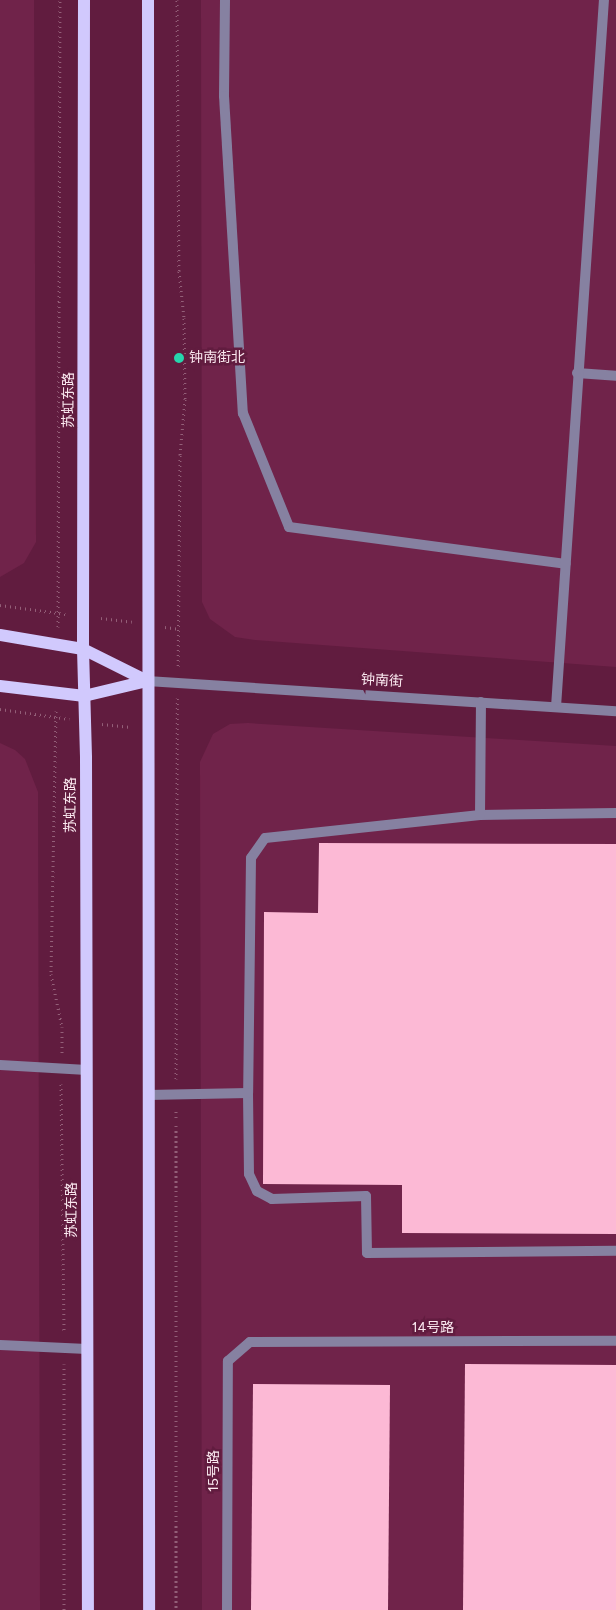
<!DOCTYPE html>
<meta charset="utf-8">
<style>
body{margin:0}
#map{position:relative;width:616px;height:1610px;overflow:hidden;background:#611c3f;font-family:Figtree,"Noto Sans SC",sans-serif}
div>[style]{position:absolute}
.built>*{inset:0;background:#70234a}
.building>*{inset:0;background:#fcb9d5}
.path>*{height:3px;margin-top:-1.5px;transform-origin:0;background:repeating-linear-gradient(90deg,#935f78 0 1px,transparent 0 5px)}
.service>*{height:10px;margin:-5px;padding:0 5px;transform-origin:5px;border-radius:5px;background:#8681a1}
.tertiary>*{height:10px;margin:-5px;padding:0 5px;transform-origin:5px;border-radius:5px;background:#8681a1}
.primary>*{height:12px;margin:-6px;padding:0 6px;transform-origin:6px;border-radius:6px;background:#d1c9fd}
.dots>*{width:14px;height:14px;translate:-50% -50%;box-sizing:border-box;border:2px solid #611c3f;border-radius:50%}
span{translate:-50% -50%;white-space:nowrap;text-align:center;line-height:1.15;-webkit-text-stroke:5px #611c3f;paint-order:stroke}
.poi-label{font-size:14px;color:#fae8ef}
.left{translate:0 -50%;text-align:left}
.street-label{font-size:14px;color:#fae8ef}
</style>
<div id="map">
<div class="built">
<div style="clip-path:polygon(0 0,34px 0,36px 542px,24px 563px,0 577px)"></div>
<div style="clip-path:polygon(201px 0,616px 0,616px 667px,255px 640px,235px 637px,210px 619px,202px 602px)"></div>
<div style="clip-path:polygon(248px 723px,616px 746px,616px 1610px,202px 1610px,200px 762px,213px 734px,230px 724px)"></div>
<div style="clip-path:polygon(0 743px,15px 750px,25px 759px,38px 792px,40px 1610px,0 1610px)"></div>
</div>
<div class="building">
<div style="clip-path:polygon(319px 843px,616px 844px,616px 1234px,402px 1233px,402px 1185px,263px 1184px,264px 912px,318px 913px)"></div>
<div style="clip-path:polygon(465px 1364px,616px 1365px,616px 1610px,463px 1610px)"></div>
<div style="clip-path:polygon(253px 1384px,390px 1385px,388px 1610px,251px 1610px)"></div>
</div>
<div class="path">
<div style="left:177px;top:0;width:271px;rotate:89.6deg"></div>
<div style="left:179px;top:271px;width:47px;rotate:83.9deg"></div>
<div style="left:184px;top:318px;width:81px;rotate:89.3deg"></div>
<div style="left:185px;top:399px;width:56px;rotate:95.1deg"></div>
<div style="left:180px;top:455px;width:212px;rotate:90.5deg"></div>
<div style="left:0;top:605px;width:66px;rotate:7.9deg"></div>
<div style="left:101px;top:618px;width:31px;rotate:7deg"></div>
<div style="left:58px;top:627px;width:627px;rotate:-89.82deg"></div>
<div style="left:165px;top:627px;width:15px;rotate:8deg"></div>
<div style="left:0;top:709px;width:70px;rotate:8.2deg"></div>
<div style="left:56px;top:711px;width:263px;rotate:91.1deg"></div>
<div style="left:51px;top:974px;width:54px;rotate:78.3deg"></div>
<div style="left:62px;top:1027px;width:26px;rotate:90deg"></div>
<div style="left:102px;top:724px;width:29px;rotate:6deg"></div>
<div style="left:176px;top:1079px;width:381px;rotate:-89.8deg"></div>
<div style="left:61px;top:1084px;width:249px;rotate:89.3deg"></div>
<div style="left:176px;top:1111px;width:499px;rotate:90deg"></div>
<div style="left:64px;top:1364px;width:246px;rotate:90deg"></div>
</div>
<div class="service">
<div style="left:225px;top:0;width:96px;rotate:90.6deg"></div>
<div style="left:224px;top:96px;width:318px;rotate:86.6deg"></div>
<div style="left:243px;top:413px;width:123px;rotate:68deg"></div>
<div style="left:289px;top:527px;width:279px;rotate:7.6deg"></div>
<div style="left:577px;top:373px;width:39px;rotate:4deg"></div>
<div style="left:556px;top:707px;width:709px;rotate:-86.12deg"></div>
<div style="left:616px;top:813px;width:136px;rotate:179.2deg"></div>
<div style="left:480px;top:815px;width:216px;rotate:173.9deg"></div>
<div style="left:265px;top:838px;width:24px;rotate:125deg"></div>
<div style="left:251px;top:858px;width:235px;rotate:90.7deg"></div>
<div style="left:248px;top:1093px;width:81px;rotate:89.3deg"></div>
<div style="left:249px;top:1174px;width:19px;rotate:65deg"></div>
<div style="left:257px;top:1191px;width:17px;rotate:28deg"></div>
<div style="left:272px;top:1199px;width:94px;rotate:-1.8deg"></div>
<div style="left:366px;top:1196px;width:57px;rotate:89deg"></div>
<div style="left:367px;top:1253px;width:249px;rotate:-0.5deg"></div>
<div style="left:480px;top:815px;width:113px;rotate:-89.5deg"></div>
<div style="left:0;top:1065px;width:87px;rotate:3.3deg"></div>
<div style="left:148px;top:1095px;width:100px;rotate:-1.1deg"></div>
<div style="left:0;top:1345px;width:87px;rotate:2.6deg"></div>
<div style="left:227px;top:1610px;width:249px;rotate:-89.8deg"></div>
<div style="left:228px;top:1361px;width:29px;rotate:-41deg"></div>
<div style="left:250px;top:1342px;width:366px;rotate:-0.2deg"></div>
</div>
<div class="tertiary">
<div style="left:147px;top:681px;width:470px;rotate:3.7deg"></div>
</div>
<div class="primary">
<div style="left:84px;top:0;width:649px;rotate:90.09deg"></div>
<div style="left:83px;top:649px;width:109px;rotate:88.4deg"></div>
<div style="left:86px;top:758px;width:852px;rotate:89.87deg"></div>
<div style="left:148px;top:0;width:1610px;rotate:89.96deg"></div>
<div style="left:0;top:635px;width:84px;rotate:9.6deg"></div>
<div style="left:83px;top:649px;width:72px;rotate:26.6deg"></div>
<div style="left:0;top:686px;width:85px;rotate:6.8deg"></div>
<div style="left:84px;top:696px;width:65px;rotate:-13.4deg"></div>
</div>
<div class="dots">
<div style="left:179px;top:358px;background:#27d5ad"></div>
</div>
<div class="poi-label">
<span class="left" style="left:189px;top:358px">钟南街北</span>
</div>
<div class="street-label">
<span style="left:69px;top:400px;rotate:-90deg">苏虹东路</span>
<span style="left:382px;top:681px;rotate:3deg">钟南街</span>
<span style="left:71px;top:805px;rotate:-90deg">苏虹东路</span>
<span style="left:72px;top:1210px;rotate:-90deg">苏虹东路</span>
<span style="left:433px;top:1328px">14号路</span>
<span style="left:214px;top:1471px;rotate:-90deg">15号路</span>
</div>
</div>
